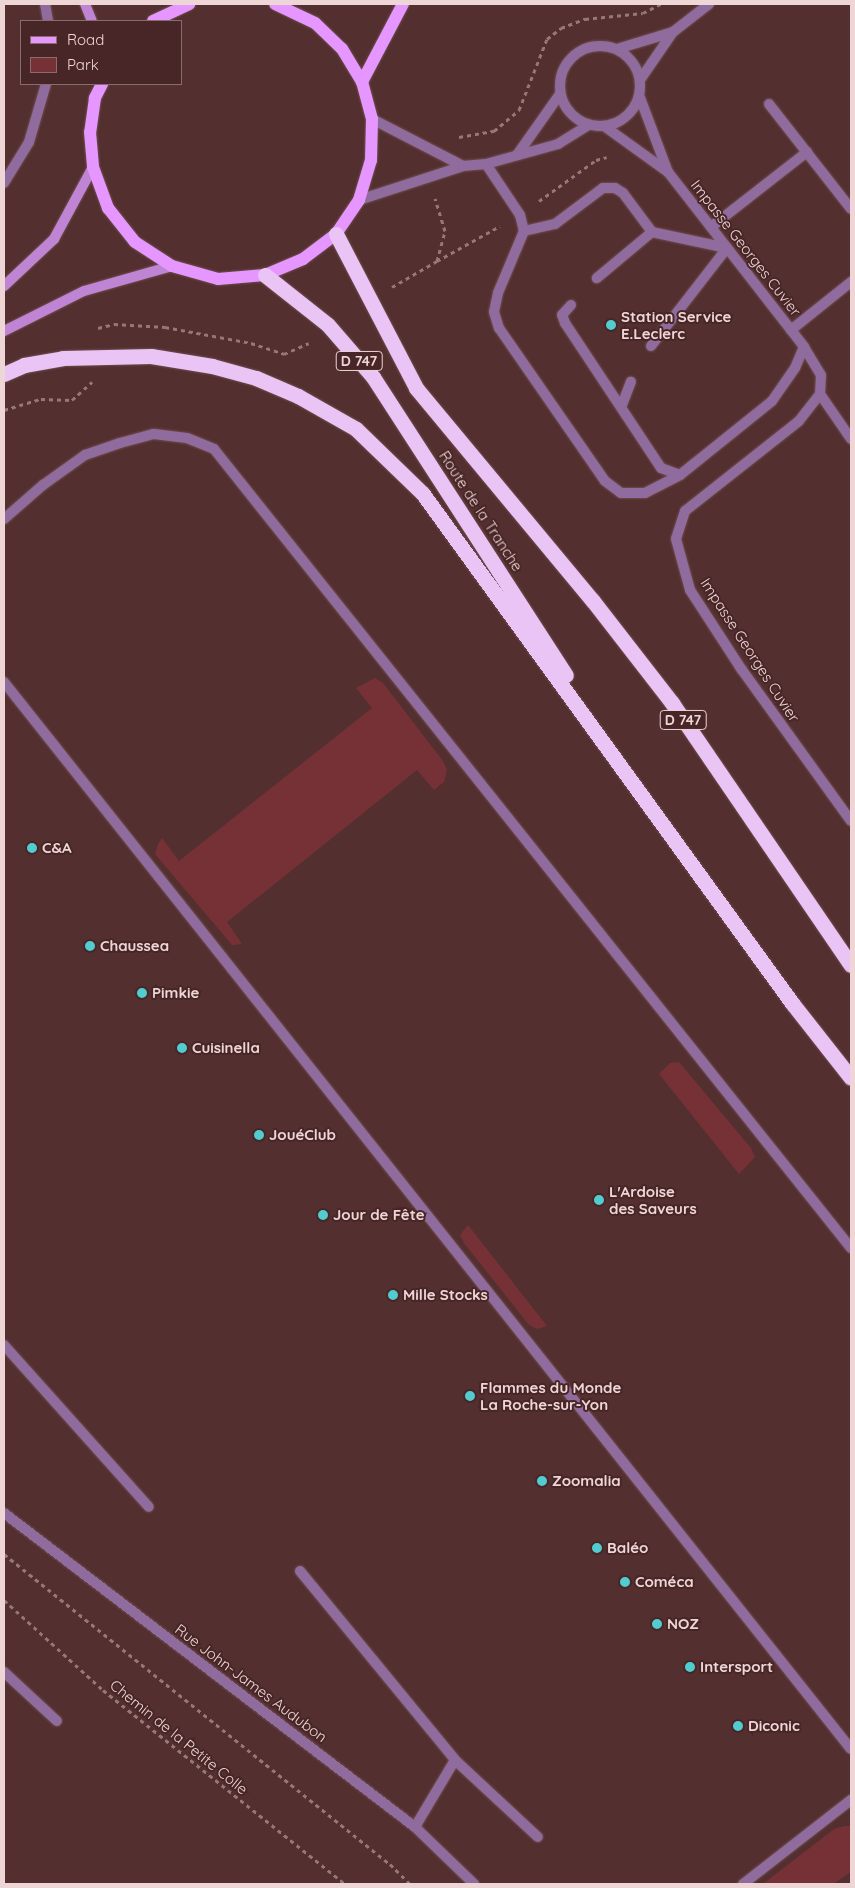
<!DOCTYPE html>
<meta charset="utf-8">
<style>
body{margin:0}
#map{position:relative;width:855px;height:1888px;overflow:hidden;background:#542f30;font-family:Quicksand,sans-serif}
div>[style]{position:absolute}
.green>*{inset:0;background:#763136}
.path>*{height:3px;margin-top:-1.5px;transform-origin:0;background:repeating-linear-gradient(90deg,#977778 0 4px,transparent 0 8px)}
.roads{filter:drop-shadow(0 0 1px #704d4e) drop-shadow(0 0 1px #704d4e)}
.lane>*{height:10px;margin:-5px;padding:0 5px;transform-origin:5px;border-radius:5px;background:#906b9d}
.street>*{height:10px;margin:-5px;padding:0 5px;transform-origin:5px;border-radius:5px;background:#906b9d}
.street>.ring{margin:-5px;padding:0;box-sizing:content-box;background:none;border:10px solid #906b9d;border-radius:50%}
.secondary>*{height:10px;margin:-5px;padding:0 5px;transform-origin:5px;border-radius:5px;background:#c084d4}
.primary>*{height:12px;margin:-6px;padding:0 6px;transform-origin:6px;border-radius:6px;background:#e597ff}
.highway>*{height:15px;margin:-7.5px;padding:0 7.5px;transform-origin:7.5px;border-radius:7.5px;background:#e9c4f5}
.dots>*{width:14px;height:14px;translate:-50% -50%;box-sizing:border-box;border:2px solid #482526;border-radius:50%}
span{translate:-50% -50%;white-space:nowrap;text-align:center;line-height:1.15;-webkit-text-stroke:4px #482526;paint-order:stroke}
.shield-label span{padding:1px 4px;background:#482526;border:1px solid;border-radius:4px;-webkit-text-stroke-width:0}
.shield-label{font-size:14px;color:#eed6d6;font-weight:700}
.street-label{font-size:15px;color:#eed6d6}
.poi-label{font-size:15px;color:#eed6d6;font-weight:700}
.left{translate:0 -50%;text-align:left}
.frame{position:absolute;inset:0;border:5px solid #eed6d6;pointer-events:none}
.legend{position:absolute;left:20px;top:20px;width:162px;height:65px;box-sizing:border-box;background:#482526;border:1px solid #8a6c6c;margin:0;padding:6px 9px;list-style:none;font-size:15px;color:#eed6d6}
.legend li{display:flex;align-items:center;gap:10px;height:25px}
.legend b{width:25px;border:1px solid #8a6c6c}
</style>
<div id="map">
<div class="green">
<div style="clip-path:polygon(375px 678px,383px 683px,443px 761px,447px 770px,444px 782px,434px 790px,417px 770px,227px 922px,242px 944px,232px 945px,155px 854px,158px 844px,162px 838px,179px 861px,372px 708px,356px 688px)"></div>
<div style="clip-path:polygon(679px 1062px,751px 1148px,755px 1157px,739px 1174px,659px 1074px,670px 1063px)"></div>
<div style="clip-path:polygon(468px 1225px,547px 1326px,537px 1329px,529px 1325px,464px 1243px,460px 1235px)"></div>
<div style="clip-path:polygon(844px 1826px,851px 1826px,851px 1872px,833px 1884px,763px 1884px,834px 1829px)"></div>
</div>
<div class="path">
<div style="left:459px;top:137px;width:36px;rotate:-10deg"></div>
<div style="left:494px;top:131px;width:33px;rotate:-40deg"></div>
<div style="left:519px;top:110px;width:76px;rotate:-68.5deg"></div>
<div style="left:547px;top:39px;width:18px;rotate:-38deg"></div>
<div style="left:561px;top:28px;width:26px;rotate:-21deg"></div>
<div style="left:585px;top:19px;width:58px;rotate:-5.9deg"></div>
<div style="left:643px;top:13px;width:20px;rotate:-27deg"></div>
<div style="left:539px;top:201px;width:70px;rotate:-35.7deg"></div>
<div style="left:596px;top:160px;width:11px;rotate:-15deg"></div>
<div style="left:437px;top:261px;width:72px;rotate:-29.1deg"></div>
<div style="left:392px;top:287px;width:52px;rotate:-30deg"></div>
<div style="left:437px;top:261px;width:31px;rotate:-75deg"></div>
<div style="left:445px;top:231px;width:34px;rotate:-107deg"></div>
<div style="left:98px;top:328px;width:16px;rotate:-14deg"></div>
<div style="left:114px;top:324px;width:51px;rotate:3.4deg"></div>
<div style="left:165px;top:327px;width:87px;rotate:10.5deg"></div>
<div style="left:251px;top:343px;width:35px;rotate:18deg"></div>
<div style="left:284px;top:354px;width:27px;rotate:-24deg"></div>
<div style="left:4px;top:410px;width:39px;rotate:-17deg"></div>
<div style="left:41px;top:399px;width:31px;rotate:2deg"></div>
<div style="left:72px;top:400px;width:27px;rotate:-42deg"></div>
<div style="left:4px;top:1554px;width:495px;rotate:38.8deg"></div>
<div style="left:390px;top:1864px;width:28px;rotate:45deg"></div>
<div style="left:4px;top:1600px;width:134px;rotate:42.3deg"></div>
<div style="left:103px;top:1690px;width:310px;rotate:38.7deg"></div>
</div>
<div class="roads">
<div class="lane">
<div style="left:639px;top:95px;width:82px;rotate:69.4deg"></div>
<div style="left:769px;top:104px;width:133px;rotate:52deg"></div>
<div style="left:604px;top:126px;width:79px;rotate:35.7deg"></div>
<div style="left:668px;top:172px;width:222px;rotate:52.1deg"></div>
<div style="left:804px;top:347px;width:33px;rotate:59deg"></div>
<div style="left:821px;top:375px;width:19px;rotate:93deg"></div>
<div style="left:820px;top:394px;width:34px;rotate:128deg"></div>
<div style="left:799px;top:421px;width:145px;rotate:141.7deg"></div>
<div style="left:685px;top:511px;width:29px;rotate:108deg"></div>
<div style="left:676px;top:539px;width:53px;rotate:74.6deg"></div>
<div style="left:690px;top:590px;width:95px;rotate:57deg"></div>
<div style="left:742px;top:670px;width:186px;rotate:54.2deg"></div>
<div style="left:486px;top:164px;width:61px;rotate:56.3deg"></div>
<div style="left:520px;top:215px;width:16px;rotate:76deg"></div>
<div style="left:524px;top:231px;width:67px;rotate:112.8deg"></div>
<div style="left:498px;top:293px;width:19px;rotate:102deg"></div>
<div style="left:494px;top:312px;width:17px;rotate:73deg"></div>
<div style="left:499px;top:328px;width:186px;rotate:55.3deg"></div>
<div style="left:605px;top:481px;width:20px;rotate:37deg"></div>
<div style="left:621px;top:493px;width:24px"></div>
<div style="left:645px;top:493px;width:39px;rotate:-27deg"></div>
<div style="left:680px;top:475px;width:118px;rotate:-38.8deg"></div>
<div style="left:772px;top:401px;width:40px;rotate:-55.1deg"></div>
<div style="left:795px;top:368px;width:23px;rotate:-67deg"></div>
<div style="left:711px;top:227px;width:122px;rotate:-38deg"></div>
<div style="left:524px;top:231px;width:32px;rotate:-13deg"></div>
<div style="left:555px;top:224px;width:60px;rotate:-36.9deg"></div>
<div style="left:603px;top:188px;width:12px"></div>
<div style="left:615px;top:188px;width:9px;rotate:32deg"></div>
<div style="left:623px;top:193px;width:49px;rotate:53.4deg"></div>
<div style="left:652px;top:232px;width:72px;rotate:140.1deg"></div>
<div style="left:571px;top:305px;width:13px;rotate:132deg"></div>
<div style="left:562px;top:315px;width:9px;rotate:69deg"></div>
<div style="left:565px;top:323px;width:174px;rotate:56.5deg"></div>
<div style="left:661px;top:468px;width:20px;rotate:20deg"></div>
<div style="left:791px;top:330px;width:77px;rotate:-38.7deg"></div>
<div style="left:651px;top:346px;width:124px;rotate:-52.2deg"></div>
<div style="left:727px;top:248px;width:77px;rotate:-168deg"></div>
<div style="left:820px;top:394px;width:55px;rotate:55.4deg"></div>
<div style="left:622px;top:405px;width:25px;rotate:-69deg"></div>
<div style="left:4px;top:519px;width:52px;rotate:-41.1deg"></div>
<div style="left:43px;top:485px;width:52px;rotate:-35.5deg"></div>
<div style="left:85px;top:455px;width:37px;rotate:-19deg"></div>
<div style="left:120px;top:443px;width:35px;rotate:-15deg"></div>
<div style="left:154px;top:434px;width:33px;rotate:7deg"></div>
<div style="left:187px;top:438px;width:29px;rotate:22deg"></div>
<div style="left:214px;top:449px;width:1022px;rotate:51.44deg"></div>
<div style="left:4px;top:682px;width:1362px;rotate:51.56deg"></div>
<div style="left:4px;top:1345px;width:217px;rotate:48.2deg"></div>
<div style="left:300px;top:1571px;width:244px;rotate:50.6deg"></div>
<div style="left:455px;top:1760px;width:113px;rotate:42.9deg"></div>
<div style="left:4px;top:1672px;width:72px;rotate:42.8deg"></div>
<div style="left:415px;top:1827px;width:78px;rotate:-59.2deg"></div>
</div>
<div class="street">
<div style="left:45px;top:4px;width:17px;rotate:80deg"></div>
<div class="ring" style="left:560px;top:46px;width:70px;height:70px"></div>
<div style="left:617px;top:49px;width:59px;rotate:-16.9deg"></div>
<div style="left:640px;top:80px;width:58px;rotate:-55.5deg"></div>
<div style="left:673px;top:32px;width:46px;rotate:-37.9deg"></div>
<div style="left:372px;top:119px;width:102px;rotate:27.3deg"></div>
<div style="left:517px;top:155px;width:75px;rotate:-54.8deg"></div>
<div style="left:4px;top:183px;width:48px;rotate:-58.6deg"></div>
<div style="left:29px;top:142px;width:60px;rotate:-73.7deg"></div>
<div style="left:359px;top:200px;width:109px;rotate:-18.1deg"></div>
<div style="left:463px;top:166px;width:23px;rotate:-5deg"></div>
<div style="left:486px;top:164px;width:75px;rotate:-15.5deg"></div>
<div style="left:558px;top:144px;width:36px;rotate:-32deg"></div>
<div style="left:4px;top:1513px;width:517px;rotate:37.38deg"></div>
<div style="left:415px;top:1827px;width:82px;rotate:44deg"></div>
<div style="left:743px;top:1884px;width:137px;rotate:-37.9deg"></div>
</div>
<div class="secondary">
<div style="left:85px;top:4px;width:18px;rotate:68deg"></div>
<div style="left:4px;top:286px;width:69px;rotate:-43.2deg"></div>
<div style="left:54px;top:239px;width:82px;rotate:-61.6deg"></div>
<div style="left:4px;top:331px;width:89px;rotate:-26.6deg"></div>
<div style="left:84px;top:291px;width:91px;rotate:-15.9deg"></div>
</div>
<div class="primary">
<div style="left:153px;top:21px;width:40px;rotate:-25deg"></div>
<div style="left:362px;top:82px;width:88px;rotate:-62.3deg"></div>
<div style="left:102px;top:84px;width:16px;rotate:117deg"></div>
<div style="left:95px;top:98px;width:34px;rotate:98deg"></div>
<div style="left:90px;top:132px;width:35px;rotate:85deg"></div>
<div style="left:93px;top:167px;width:44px;rotate:69.9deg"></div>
<div style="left:108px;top:208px;width:43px;rotate:51.5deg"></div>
<div style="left:135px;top:242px;width:44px;rotate:33deg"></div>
<div style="left:172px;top:266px;width:48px;rotate:15.8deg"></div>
<div style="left:218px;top:279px;width:47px;rotate:-4.9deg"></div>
<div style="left:265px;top:275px;width:41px;rotate:-22.8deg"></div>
<div style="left:303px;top:259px;width:41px;rotate:-37.1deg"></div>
<div style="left:336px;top:234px;width:41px;rotate:-55.9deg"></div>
<div style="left:359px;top:200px;width:42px;rotate:-73.3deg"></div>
<div style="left:371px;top:160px;width:41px;rotate:-88.6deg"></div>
<div style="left:372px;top:119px;width:38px;rotate:-105deg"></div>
<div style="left:362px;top:82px;width:39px;rotate:-121deg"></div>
<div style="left:342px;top:49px;width:37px;rotate:-136deg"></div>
<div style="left:315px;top:23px;width:44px;rotate:-154.6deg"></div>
</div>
<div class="highway">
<div style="left:336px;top:234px;width:174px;rotate:62.5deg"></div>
<div style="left:416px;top:388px;width:277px;rotate:50.3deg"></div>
<div style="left:593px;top:601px;width:129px;rotate:52.2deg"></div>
<div style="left:672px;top:703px;width:317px;rotate:55.7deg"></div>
<div style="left:265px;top:275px;width:80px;rotate:38.4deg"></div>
<div style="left:328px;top:325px;width:69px;rotate:49.1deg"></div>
<div style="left:373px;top:377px;width:355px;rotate:57.1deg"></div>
<div style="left:4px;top:374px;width:22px;rotate:-24deg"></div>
<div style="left:24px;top:365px;width:40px;rotate:-10deg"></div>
<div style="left:63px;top:358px;width:88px;rotate:-1.3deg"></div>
<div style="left:151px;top:356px;width:62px;rotate:9.3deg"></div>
<div style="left:212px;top:366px;width:46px;rotate:15.3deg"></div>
<div style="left:256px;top:378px;width:46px;rotate:23.2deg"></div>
<div style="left:298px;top:396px;width:67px;rotate:29.6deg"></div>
<div style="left:356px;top:429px;width:93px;rotate:44.1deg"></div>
<div style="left:423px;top:494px;width:629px;rotate:54.06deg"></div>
<div style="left:792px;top:1003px;width:95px;rotate:51.8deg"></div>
</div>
</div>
<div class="dots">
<div style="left:611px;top:325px;background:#52cdcf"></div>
<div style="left:32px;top:848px;background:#52cdcf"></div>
<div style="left:90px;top:946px;background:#52cdcf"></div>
<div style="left:142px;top:993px;background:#52cdcf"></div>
<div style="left:182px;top:1048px;background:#52cdcf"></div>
<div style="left:259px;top:1135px;background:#52cdcf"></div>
<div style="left:599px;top:1200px;background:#52cdcf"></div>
<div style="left:323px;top:1215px;background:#52cdcf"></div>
<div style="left:393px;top:1295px;background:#52cdcf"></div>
<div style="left:470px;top:1396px;background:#52cdcf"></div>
<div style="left:542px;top:1481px;background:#52cdcf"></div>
<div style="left:597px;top:1548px;background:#52cdcf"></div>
<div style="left:625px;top:1582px;background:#52cdcf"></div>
<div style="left:657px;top:1624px;background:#52cdcf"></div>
<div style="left:690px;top:1667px;background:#52cdcf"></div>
<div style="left:738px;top:1726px;background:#52cdcf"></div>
</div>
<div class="shield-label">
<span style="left:359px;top:361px">D 747</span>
<span style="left:683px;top:720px">D 747</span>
</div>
<div class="street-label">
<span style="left:746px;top:248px;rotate:52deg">Impasse Georges Cuvier</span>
<span style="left:481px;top:511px;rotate:57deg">Route de la Tranche</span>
<span style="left:750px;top:650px;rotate:57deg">Impasse Georges Cuvier</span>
<span style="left:251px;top:1683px;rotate:37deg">Rue John-James Audubon</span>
<span style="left:179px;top:1737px;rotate:39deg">Chemin de la Petite Colle</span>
</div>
<div class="poi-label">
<span class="left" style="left:621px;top:325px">Station Service<br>E.Leclerc</span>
<span class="left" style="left:42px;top:848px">C&amp;A</span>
<span class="left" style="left:100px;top:946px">Chaussea</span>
<span class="left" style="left:152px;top:993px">Pimkie</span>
<span class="left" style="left:192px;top:1048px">Cuisinella</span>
<span class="left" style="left:269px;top:1135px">JouéClub</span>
<span class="left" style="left:609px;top:1200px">L'Ardoise<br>des Saveurs</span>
<span class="left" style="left:333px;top:1215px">Jour de Fête</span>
<span class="left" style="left:403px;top:1295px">Mille Stocks</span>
<span class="left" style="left:480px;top:1396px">Flammes du Monde<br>La Roche-sur-Yon</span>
<span class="left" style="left:552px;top:1481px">Zoomalia</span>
<span class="left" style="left:607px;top:1548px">Baléo</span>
<span class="left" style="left:635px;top:1582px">Coméca</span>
<span class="left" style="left:667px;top:1624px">NOZ</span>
<span class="left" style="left:700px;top:1667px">Intersport</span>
<span class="left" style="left:748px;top:1726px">Diconic</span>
</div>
<div class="frame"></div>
<ul class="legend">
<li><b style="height:6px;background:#e597ff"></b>Road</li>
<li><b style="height:14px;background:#763136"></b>Park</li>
</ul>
</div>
